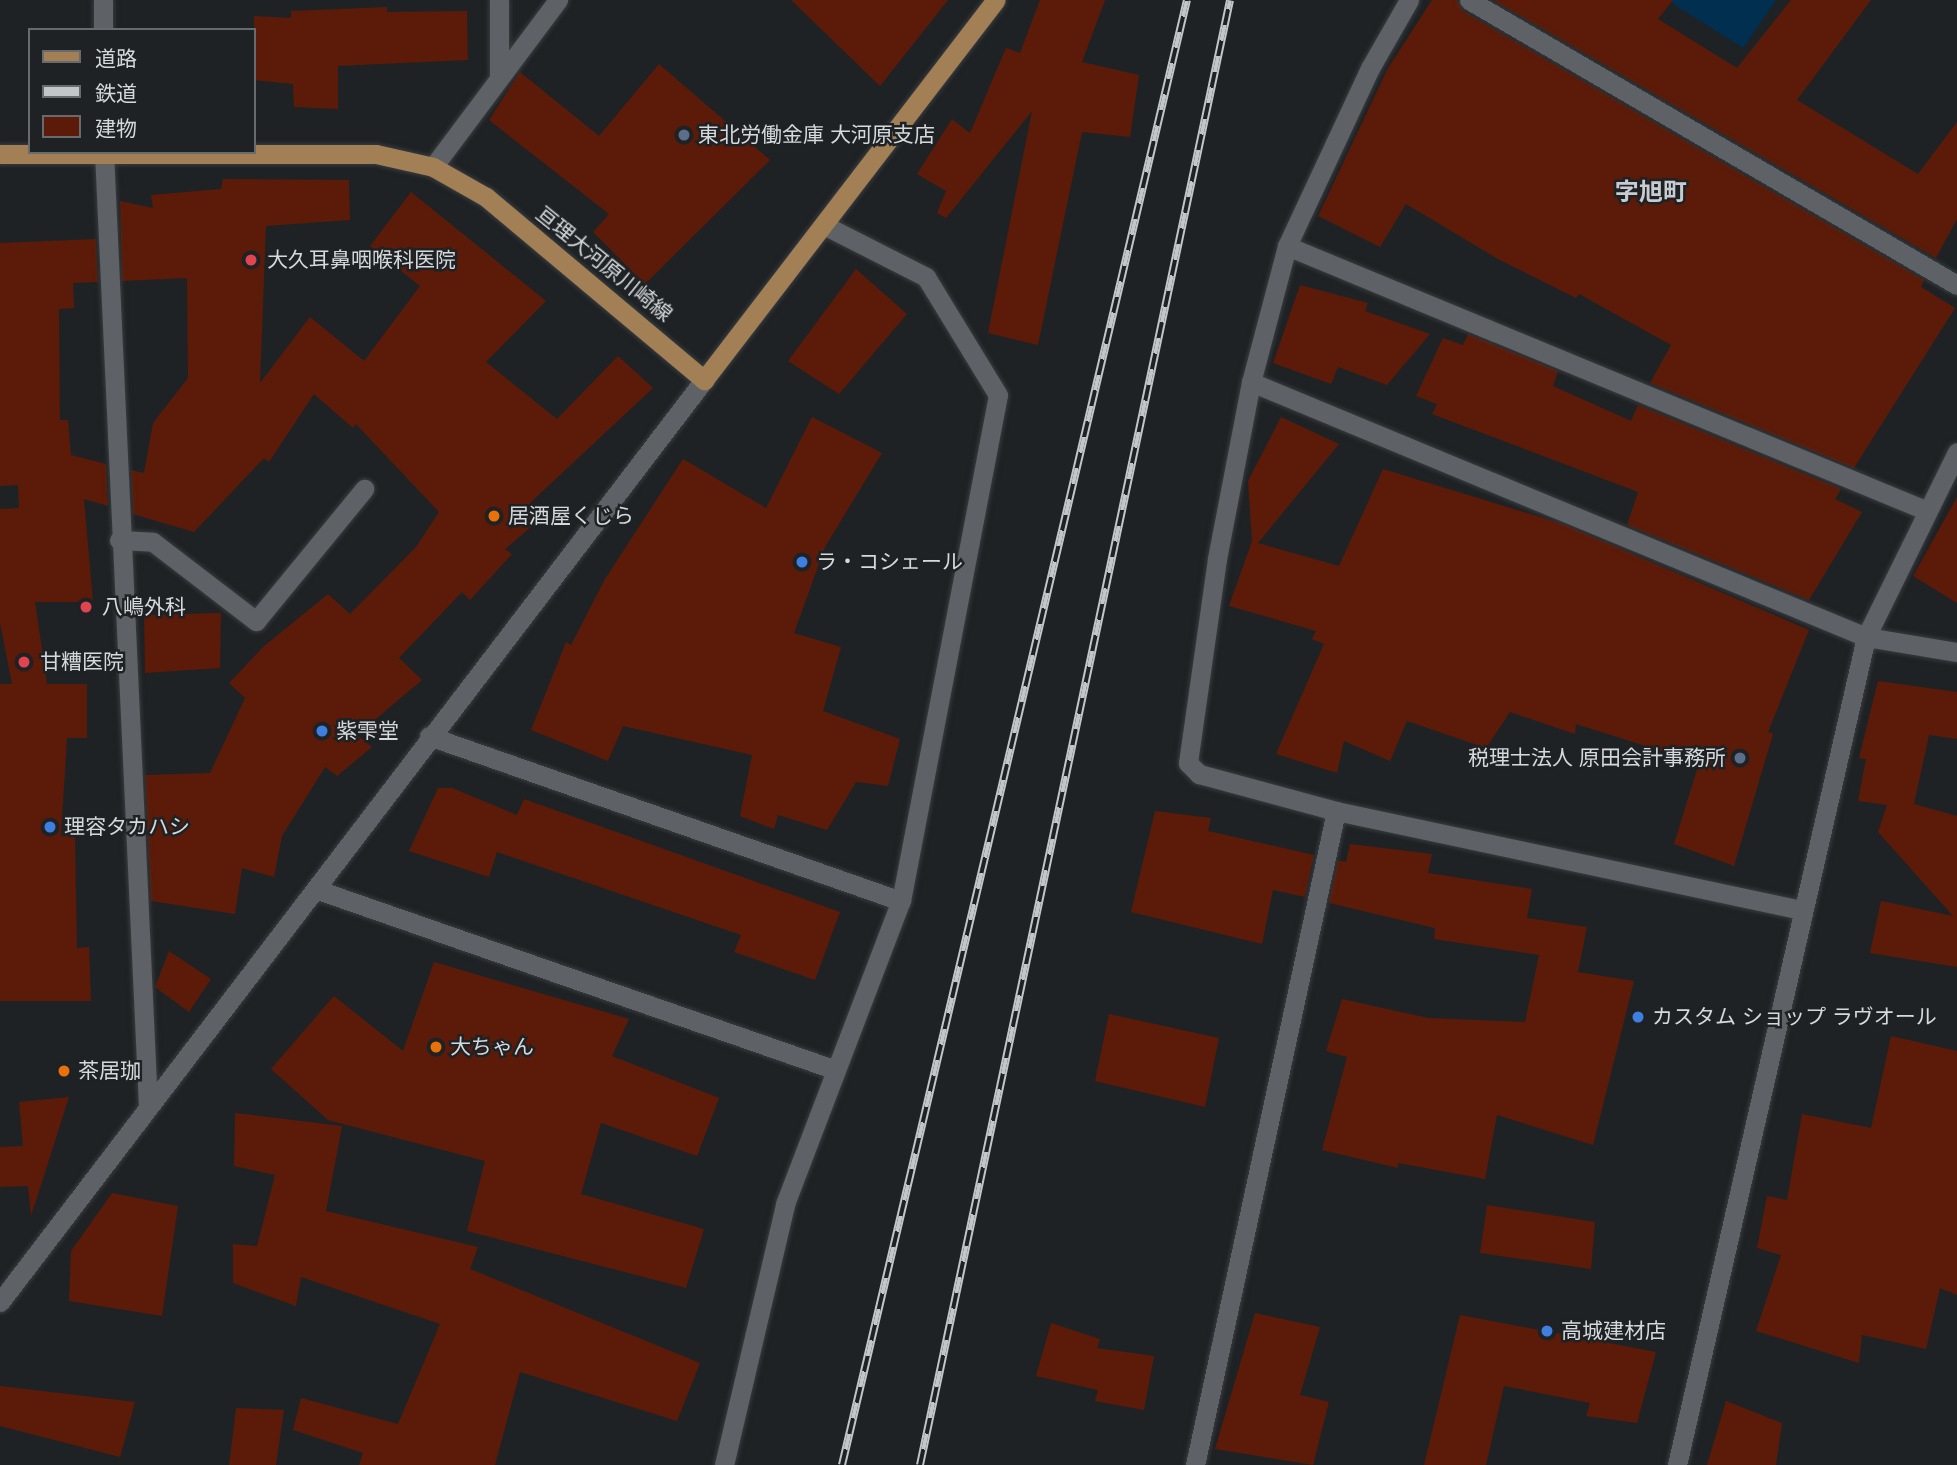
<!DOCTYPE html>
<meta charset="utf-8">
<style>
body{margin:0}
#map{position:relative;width:1957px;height:1465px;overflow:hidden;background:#1e2225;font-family:Inter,"Noto Sans JP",sans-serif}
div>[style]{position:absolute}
.green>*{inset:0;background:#002f50}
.building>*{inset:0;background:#5c1b08}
.roads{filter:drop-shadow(0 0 2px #393c3f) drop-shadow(0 0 2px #393c3f)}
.minor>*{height:19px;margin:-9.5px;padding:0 9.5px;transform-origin:9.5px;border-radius:9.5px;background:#5e6266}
.tertiary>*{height:19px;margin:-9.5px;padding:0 9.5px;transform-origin:9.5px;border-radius:9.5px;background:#5e6266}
.primary>*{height:19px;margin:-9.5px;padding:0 9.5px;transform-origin:9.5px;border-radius:9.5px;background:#a27f54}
.rail>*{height:8px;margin-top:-4px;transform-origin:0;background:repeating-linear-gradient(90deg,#1e2225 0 16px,#c3c6c8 0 32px);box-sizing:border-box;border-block:2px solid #c3c6c8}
.dots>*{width:19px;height:19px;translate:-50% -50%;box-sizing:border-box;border:4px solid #1e2225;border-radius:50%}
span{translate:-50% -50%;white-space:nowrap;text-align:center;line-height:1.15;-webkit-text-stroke:5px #1e2225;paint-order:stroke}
.poi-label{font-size:21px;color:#d6d9db}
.left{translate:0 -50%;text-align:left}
.right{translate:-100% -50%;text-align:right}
.street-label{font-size:21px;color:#d6d9db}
.quarter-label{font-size:24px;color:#c8ccd1;font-weight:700}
.legend{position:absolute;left:28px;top:28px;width:228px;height:126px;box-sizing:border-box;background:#1e2225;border:2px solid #686b6e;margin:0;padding:9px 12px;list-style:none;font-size:21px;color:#d6d9db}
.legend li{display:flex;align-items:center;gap:14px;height:35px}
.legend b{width:35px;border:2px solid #686b6e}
</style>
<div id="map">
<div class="green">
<div style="clip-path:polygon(1667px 0,1776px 0,1743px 48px)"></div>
</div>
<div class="building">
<div style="clip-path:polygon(791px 0,948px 0,880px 86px)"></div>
<div style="clip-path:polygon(1040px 0,1105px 0,1082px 62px,1139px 75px,1130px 137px,1082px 132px,1038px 345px,988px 333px,1032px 111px,946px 218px,937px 213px,946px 191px,917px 174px,952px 119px,970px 133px,1006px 48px,1020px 53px)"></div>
<div style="clip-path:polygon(1432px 0,1457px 0,1463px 11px,1924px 280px,1921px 287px,1955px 308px,1854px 468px,1650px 383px,1671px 345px,1579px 294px,1576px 298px,1498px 259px,1406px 204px,1380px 247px,1318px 216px,1388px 68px)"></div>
<div style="clip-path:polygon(1493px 0,1673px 0,1658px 19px,1737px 68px,1791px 0,1871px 0,1797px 100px,1918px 174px,1957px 122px,1957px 219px,1936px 258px)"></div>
<div style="clip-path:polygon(387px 7px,387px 12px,467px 11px,468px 60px,338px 66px,338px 109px,294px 107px,293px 84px,254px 80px,254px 16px,291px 18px,291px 11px)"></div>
<div style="clip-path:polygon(659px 64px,770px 160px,645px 284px,593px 232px,609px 214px,489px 120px,520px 72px,599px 136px)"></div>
<div style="clip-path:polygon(223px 179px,349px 180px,350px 220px,266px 226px,260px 383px,310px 317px,364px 361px,420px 286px,370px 246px,411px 192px,546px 301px,486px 362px,557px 419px,618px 356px,653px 388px,530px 503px,544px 516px,505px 549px,512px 554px,470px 600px,462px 592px,399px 658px,422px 680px,357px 735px,372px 747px,337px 776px,325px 767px,282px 836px,274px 877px,242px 868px,235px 914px,151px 901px,145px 775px,210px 773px,245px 698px,229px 683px,263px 647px,328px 594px,350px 614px,416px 547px,439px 512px,356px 424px,353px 428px,314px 394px,269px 462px,264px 458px,194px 532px,133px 514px,131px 470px,144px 473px,153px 423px,188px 378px,187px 278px,122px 281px,120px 201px,153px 208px,151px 195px,221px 189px)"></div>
<div style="clip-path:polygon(96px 239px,98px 282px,73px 283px,74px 308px,59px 309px,60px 420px,68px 420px,71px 455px,106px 464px,108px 506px,84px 499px,93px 602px,35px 602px,47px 684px,87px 684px,87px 738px,67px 738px,61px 836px,75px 835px,77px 948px,89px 947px,91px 1001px,0 1001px,0 684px,12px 684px,0 623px,0 509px,19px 508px,18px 485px,0 486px,0 243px)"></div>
<div style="clip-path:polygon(856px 269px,907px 314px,839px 394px,788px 361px)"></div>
<div style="clip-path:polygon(1300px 285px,1368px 303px,1365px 311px,1430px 334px,1387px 385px,1338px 367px,1331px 384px,1273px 363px)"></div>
<div style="clip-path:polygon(1468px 334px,1558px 371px,1553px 386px,1631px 421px,1638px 405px,1841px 489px,1835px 499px,1862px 512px,1809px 600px,1627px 525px,1638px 492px,1432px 414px,1437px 404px,1416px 396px,1443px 338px,1463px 345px)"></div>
<div style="clip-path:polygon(812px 417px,882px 453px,825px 547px,794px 633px,841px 647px,823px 711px,900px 739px,888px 786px,856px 782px,827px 830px,778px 815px,774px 829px,740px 816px,752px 755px,623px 726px,608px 761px,531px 730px,566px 642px,571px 645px,605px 579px,683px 459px,766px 508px)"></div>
<div style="clip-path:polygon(1281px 417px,1339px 444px,1258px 543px,1339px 566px,1383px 469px,1563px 524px,1809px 630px,1768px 732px,1773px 734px,1734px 866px,1674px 844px,1699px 763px,1576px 724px,1575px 734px,1510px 712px,1486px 748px,1407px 721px,1390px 761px,1344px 741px,1337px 773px,1276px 754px,1324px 644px,1312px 639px,1316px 631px,1229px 606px,1252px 541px,1248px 481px)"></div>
<div style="clip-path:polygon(1957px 497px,1957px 603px,1913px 576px)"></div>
<div style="clip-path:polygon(221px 613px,220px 668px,145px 673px,144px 615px)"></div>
<div style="clip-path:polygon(1878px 681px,1957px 692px,1957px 739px,1929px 735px,1914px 804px,1957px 816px,1957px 967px,1870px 953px,1881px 901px,1953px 916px,1878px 832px,1887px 805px,1858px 801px,1866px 759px,1859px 758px)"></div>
<div style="clip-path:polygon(438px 788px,452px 788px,517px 815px,524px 799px,840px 912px,815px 980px,734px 952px,741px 935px,497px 852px,489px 877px,409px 851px)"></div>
<div style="clip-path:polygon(1155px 811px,1211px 818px,1208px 831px,1314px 855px,1305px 897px,1273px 890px,1262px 944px,1131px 912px)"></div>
<div style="clip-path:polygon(1350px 844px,1432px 854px,1428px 873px,1532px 889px,1527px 918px,1587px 927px,1578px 972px,1634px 981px,1593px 1145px,1497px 1115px,1485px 1179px,1398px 1163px,1398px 1168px,1322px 1150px,1347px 1057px,1326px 1051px,1342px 999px,1428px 1018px,1525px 1022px,1539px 955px,1434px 939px,1435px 928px,1329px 903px,1338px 860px,1346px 862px)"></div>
<div style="clip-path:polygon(169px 951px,211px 979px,189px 1012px,155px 987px)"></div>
<div style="clip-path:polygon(434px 962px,629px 1019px,612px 1056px,719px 1098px,697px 1156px,601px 1123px,581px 1194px,704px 1229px,686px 1288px,467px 1231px,485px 1161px,328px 1120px,271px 1069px,334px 996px,403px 1051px)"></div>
<div style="clip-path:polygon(1109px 1014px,1219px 1038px,1205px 1107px,1095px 1081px)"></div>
<div style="clip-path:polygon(1891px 1036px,1957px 1051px,1957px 1295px,1940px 1288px,1926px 1349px,1862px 1335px,1859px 1363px,1756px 1331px,1781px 1255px,1757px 1248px,1767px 1196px,1787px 1200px,1802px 1114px,1871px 1128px)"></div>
<div style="clip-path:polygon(69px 1097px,41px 1185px,31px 1216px,28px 1186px,0 1187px,0 1147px,23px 1146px,19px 1102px)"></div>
<div style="clip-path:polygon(235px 1113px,342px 1126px,326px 1211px,478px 1247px,470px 1269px,700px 1363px,677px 1421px,520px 1372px,495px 1465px,359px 1465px,363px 1453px,293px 1430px,301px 1398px,398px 1424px,440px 1324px,301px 1277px,296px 1306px,233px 1283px,233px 1244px,257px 1246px,275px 1175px,234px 1166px)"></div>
<div style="clip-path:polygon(112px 1193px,178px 1206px,162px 1316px,69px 1301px,71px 1251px)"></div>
<div style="clip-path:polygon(1487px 1205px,1595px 1222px,1591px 1269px,1480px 1253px)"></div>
<div style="clip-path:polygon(1255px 1313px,1320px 1327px,1300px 1395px,1329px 1402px,1313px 1465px,1215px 1449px)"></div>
<div style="clip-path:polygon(1460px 1315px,1656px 1352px,1637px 1423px,1586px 1416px,1590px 1403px,1504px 1386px,1486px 1465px,1424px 1465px)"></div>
<div style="clip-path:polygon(1051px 1323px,1100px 1339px,1097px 1348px,1154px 1356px,1144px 1410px,1095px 1401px,1098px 1390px,1036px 1376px)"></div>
<div style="clip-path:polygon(0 1386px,135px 1402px,120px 1457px,0 1426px)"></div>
<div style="clip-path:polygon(1726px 1401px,1782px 1423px,1776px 1465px,1707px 1465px)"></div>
<div style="clip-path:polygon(236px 1408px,284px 1410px,276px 1465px,229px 1465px)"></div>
</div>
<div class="roads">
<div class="minor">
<div style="left:103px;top:0;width:30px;rotate:90deg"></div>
<div style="left:499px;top:0;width:78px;rotate:90deg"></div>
<div style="left:1409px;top:0;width:78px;rotate:119.8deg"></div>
<div style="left:1370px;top:68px;width:196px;rotate:115deg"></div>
<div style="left:1287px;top:246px;width:141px;rotate:104.8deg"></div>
<div style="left:1251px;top:382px;width:180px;rotate:100.9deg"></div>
<div style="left:1217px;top:559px;width:206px;rotate:98.1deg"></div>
<div style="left:1188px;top:763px;width:16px;rotate:45deg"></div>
<div style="left:1199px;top:774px;width:142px;rotate:15.1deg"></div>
<div style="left:1336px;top:811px;width:476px;rotate:12deg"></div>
<div style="left:1469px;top:0;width:565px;rotate:30.29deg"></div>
<div style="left:104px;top:152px;width:955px;rotate:87.36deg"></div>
<div style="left:433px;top:167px;width:209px;rotate:-53.2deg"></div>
<div style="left:1287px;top:246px;width:690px;rotate:22.48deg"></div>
<div style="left:1251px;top:382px;width:666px;rotate:22.52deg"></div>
<div style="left:1866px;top:637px;width:92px;rotate:9.4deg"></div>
<div style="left:119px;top:540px;width:34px;rotate:3deg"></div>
<div style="left:153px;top:542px;width:130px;rotate:37.5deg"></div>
<div style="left:256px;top:621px;width:171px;rotate:-50.7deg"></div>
<div style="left:429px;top:736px;width:500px;rotate:19.27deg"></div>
<div style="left:318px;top:890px;width:548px;rotate:19.16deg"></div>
<div style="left:724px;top:1465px;width:268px;rotate:-76.8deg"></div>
<div style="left:785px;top:1204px;width:324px;rotate:-69.1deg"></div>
<div style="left:901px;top:901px;width:515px;rotate:-79.15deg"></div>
<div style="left:998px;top:395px;width:138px;rotate:-121.4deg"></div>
<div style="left:926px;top:277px;width:114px;rotate:-153deg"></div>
<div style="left:1195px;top:1465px;width:669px;rotate:-77.83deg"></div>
<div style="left:1677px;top:1465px;width:849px;rotate:-77.14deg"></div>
<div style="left:1866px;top:637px;width:206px;rotate:-63.8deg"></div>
</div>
<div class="tertiary">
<div style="left:0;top:1302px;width:1160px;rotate:-52.64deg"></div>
</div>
<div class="primary">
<div style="left:0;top:154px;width:376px"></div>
<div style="left:376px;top:154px;width:58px;rotate:12.8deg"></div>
<div style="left:433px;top:167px;width:61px;rotate:29.5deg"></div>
<div style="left:486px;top:197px;width:285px;rotate:40deg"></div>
<div style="left:704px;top:380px;width:479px;rotate:-52.5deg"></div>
</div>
</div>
<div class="rail">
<div style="left:842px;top:1465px;width:1505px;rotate:-76.75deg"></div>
<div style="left:920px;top:1465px;width:1497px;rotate:-78.05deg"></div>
</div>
<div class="dots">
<div style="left:684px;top:135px;background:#5c6f8a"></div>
<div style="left:251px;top:260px;background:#e0444e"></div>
<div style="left:494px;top:516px;background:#e8710a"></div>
<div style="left:802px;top:562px;background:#3f7fe0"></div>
<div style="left:86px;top:607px;background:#e0444e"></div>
<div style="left:24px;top:662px;background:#e0444e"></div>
<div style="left:322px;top:731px;background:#3f7fe0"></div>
<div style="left:1740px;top:758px;background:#5c6f8a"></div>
<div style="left:50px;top:827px;background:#3f7fe0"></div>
<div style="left:1638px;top:1017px;background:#3f7fe0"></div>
<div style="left:436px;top:1047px;background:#e8710a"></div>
<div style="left:64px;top:1071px;background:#e8710a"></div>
<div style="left:1547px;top:1331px;background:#3f7fe0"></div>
</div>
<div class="poi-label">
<span class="left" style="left:698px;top:135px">東北労働金庫 大河原支店</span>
<span class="left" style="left:267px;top:260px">大久耳鼻咽喉科医院</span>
<span class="left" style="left:508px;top:516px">居酒屋くじら</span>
<span class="left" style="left:816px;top:562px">ラ・コシェール</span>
<span class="left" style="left:102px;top:607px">八嶋外科</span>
<span class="left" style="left:40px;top:662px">甘糟医院</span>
<span class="left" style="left:336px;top:731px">紫雫堂</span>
<span class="right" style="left:1726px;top:758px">税理士法人 原田会計事務所</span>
<span class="left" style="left:64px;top:827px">理容タカハシ</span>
<span class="left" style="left:1652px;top:1017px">カスタム ショップ ラヴオール</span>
<span class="left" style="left:450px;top:1047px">大ちゃん</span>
<span class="left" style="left:78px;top:1071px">茶居珈</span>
<span class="left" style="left:1561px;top:1331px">高城建材店</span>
</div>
<div class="street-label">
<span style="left:604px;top:264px;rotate:39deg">亘理大河原川崎線</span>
</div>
<div class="quarter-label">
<span style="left:1651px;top:192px">字旭町</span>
</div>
<ul class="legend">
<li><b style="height:9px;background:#a27f54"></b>道路</li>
<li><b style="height:9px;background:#c3c6c8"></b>鉄道</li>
<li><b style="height:19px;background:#5c1b08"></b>建物</li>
</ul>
</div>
